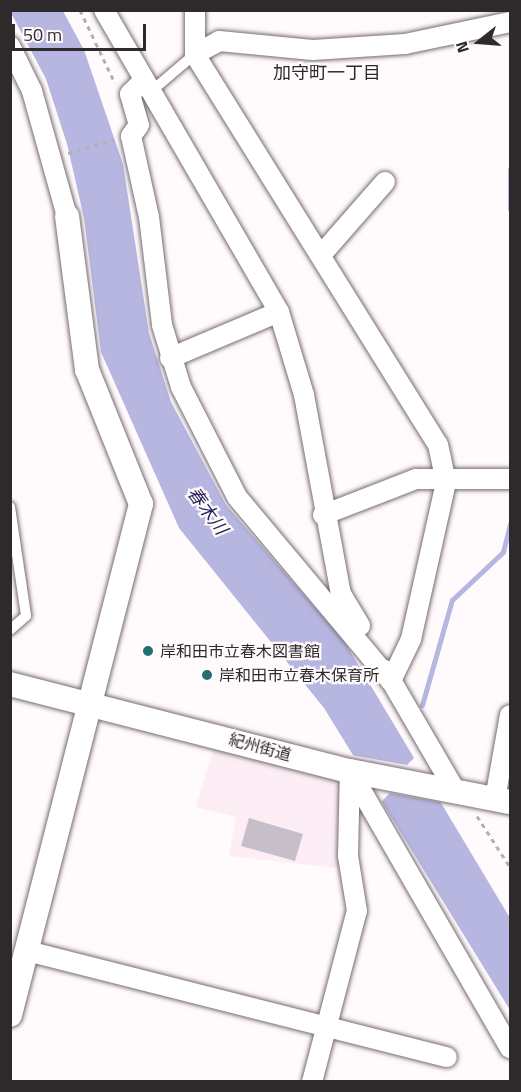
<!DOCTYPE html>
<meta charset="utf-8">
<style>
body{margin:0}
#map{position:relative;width:521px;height:1092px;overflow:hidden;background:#fffafc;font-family:"Titillium Web","Noto Sans JP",sans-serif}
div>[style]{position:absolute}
.built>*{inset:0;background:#fdedf5}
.water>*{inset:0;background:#b7b6e1}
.pier>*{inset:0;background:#fffafc}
.stream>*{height:5px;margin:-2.5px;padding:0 2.5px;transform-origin:2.5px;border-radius:2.5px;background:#b7b6e1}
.building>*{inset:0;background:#c6bfc9}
.path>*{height:3px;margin-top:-1.5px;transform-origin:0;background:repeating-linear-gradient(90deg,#b4afb1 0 4.5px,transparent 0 9px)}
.roads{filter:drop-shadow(0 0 2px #776c72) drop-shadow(0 0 2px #776c72)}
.service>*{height:10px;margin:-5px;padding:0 5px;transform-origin:5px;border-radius:5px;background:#fff}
.minor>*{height:20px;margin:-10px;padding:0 10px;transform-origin:10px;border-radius:10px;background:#fff}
.tertiary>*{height:24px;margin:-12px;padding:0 12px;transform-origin:12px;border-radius:12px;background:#fff}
.dots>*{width:16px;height:16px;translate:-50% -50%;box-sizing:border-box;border:3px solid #fffafc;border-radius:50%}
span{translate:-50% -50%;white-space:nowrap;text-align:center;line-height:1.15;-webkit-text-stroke:4.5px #fffafc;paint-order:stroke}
.poi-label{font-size:16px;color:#2e2a2c}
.left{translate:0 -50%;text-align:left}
.street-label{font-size:16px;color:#2e2a2c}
.neighbourhood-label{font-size:18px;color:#2e2a2c}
.water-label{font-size:18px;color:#2e265b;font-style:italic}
.frame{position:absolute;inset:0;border:12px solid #2e2a2c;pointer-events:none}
.north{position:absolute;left:449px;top:12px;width:60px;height:60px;-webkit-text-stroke:4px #fffafc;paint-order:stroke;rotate:253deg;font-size:16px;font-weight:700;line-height:24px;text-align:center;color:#2e2a2c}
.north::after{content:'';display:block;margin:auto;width:21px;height:27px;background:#2e2a2c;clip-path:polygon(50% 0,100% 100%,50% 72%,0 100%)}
.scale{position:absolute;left:12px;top:24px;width:134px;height:27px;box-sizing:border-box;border:3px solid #2e2a2c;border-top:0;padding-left:8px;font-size:18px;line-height:21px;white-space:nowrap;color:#2e2a2c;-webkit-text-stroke:4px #fffafc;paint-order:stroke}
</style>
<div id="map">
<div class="built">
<div style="clip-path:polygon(214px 748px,332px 776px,339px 783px,346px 869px,229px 856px,236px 817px,196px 807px)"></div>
</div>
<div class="water">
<div style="clip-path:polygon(10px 11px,63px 11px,84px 50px,123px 164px,149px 333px,171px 402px,226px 505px,344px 641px,510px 918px,510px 1010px,324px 708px,179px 528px,101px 352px,84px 218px,67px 144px,46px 79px)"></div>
</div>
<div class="pier">
<div style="clip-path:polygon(351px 755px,407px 765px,415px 757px,444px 803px,390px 793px,381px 802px)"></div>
</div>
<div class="stream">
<div style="left:510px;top:169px;width:40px;rotate:90deg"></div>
<div style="left:422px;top:705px;width:109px;rotate:-74.1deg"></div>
<div style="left:452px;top:600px;width:70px;rotate:-43.3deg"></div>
<div style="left:503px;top:552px;width:30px;rotate:-76deg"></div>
</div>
<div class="building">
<div style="clip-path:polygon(249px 818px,303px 834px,295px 861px,241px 846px)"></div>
</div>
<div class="path">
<div style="left:80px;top:10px;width:81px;rotate:64.4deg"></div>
<div style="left:68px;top:153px;width:48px;rotate:-15.8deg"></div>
<div style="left:477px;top:816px;width:61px;rotate:57.1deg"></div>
</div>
<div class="roads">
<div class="service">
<div style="left:148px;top:94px;width:62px;rotate:-40.4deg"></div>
<div style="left:10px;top:507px;width:110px;rotate:81.6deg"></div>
<div style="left:26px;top:616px;width:21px;rotate:139deg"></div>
</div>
<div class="minor">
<div style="left:104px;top:10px;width:349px;rotate:59.9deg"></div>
<div style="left:279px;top:312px;width:87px;rotate:73.2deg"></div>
<div style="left:304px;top:395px;width:202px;rotate:79.5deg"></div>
<div style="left:341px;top:594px;width:37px;rotate:59deg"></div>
<div style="left:10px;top:46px;width:50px;rotate:63.9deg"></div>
<div style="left:32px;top:91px;width:130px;rotate:74.4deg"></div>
<div style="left:195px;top:54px;width:27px;rotate:-28deg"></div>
<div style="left:219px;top:41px;width:94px;rotate:5.5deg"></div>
<div style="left:313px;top:50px;width:92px;rotate:-3.7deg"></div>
<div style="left:405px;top:44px;width:107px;rotate:-11.8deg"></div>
<div style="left:142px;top:82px;width:17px;rotate:135deg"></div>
<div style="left:130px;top:94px;width:32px;rotate:74deg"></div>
<div style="left:139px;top:125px;width:14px;rotate:126deg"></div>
<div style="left:131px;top:136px;width:83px;rotate:77.5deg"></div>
<div style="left:149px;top:217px;width:109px;rotate:83.1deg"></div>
<div style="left:162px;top:325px;width:65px;rotate:73deg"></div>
<div style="left:181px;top:387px;width:123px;rotate:63deg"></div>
<div style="left:237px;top:497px;width:240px;rotate:50.1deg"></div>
<div style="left:391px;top:681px;width:47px;rotate:-64.5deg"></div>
<div style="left:411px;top:639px;width:161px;rotate:-77.4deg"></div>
<div style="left:446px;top:482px;width:38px;rotate:-102deg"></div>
<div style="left:438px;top:445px;width:460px;rotate:-121.9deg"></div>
<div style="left:195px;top:54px;width:44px;rotate:-90deg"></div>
<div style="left:321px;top:255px;width:97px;rotate:-48.8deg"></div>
<div style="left:170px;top:358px;width:118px;rotate:-22.9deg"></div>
<div style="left:323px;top:515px;width:100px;rotate:-21.2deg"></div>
<div style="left:416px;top:479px;width:94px"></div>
<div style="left:385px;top:670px;width:141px;rotate:59.8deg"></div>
<div style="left:350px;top:771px;width:320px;rotate:60deg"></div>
<div style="left:495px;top:799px;width:85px;rotate:-79.9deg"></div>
<div style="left:27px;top:951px;width:433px;rotate:14.2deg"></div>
<div style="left:312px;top:1082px;width:177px;rotate:-75.3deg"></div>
<div style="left:357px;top:911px;width:56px;rotate:-99.3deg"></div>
<div style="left:348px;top:856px;width:85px;rotate:-88.7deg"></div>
</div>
<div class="tertiary">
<div style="left:10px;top:684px;width:351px;rotate:14.4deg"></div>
<div style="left:350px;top:771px;width:163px;rotate:11deg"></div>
<div style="left:10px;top:1015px;width:528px;rotate:-75.62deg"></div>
<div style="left:141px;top:504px;width:144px;rotate:-111.9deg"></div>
<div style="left:87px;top:370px;width:155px;rotate:-97.4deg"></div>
</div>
</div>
<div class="dots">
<div style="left:148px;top:651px;background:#246f72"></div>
<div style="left:207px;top:675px;background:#246f72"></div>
</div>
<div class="poi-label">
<span class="left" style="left:160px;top:651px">岸和田市立春木図書館</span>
<span class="left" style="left:219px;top:675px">岸和田市立春木保育所</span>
</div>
<div class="street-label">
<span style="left:260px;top:747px;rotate:15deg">紀州街道</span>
</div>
<div class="neighbourhood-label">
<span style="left:327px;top:73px">加守町一丁目</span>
</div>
<div class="water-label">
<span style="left:207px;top:511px;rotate:54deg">春木川</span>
</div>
<div class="frame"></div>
<div class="north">N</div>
<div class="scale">50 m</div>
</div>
